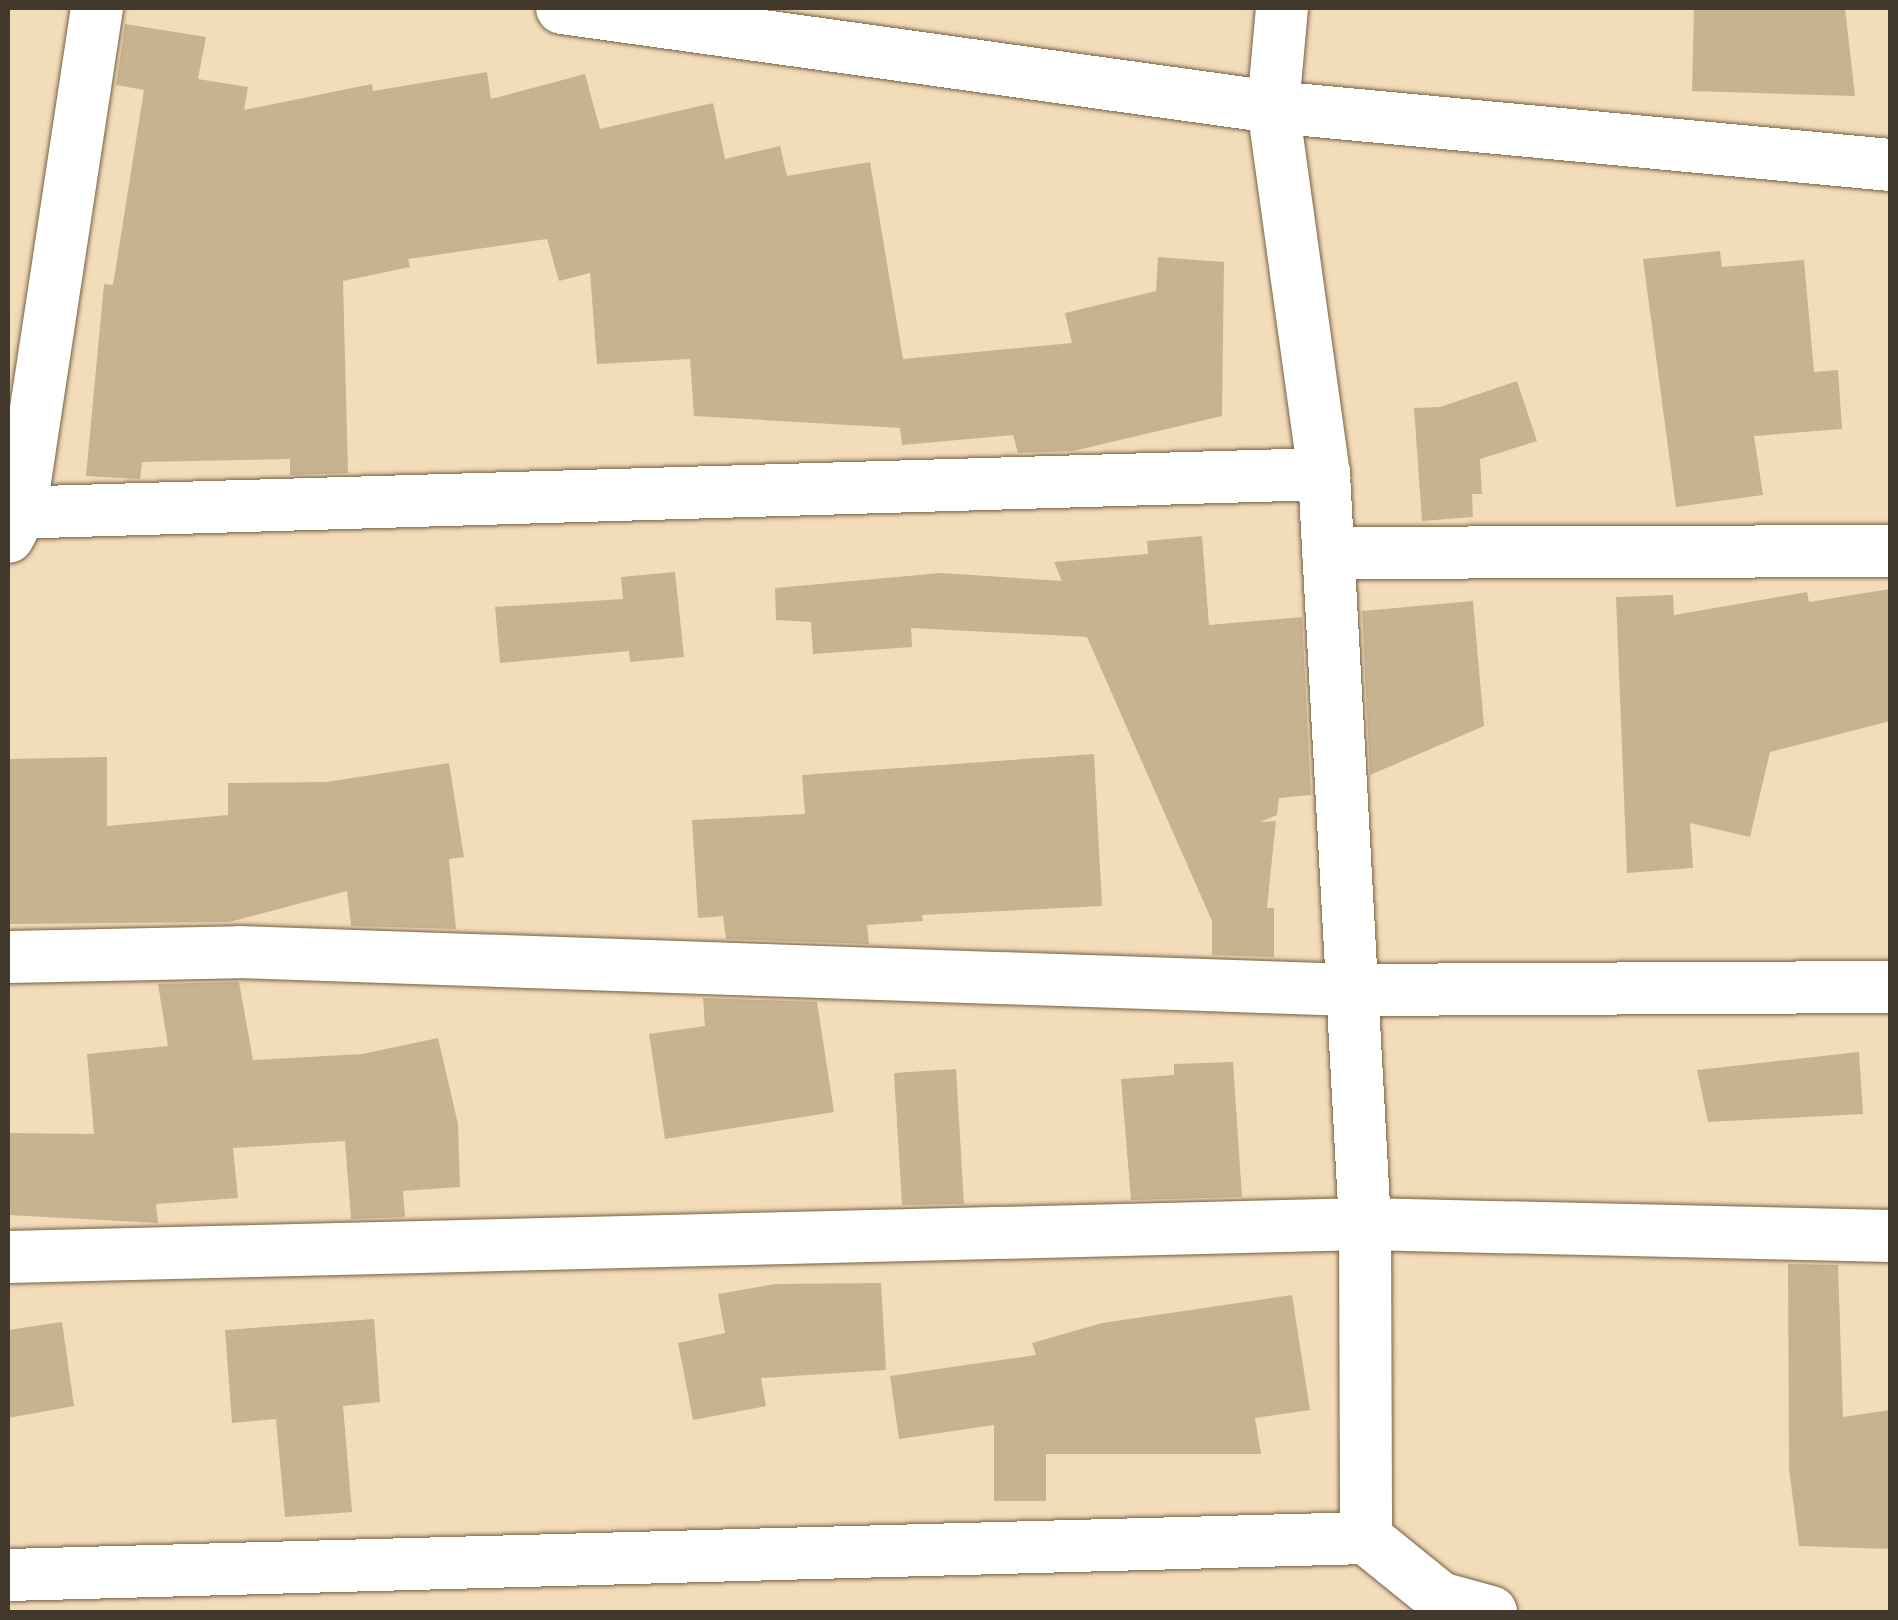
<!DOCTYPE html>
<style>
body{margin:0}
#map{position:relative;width:1898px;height:1620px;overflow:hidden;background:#f3dcba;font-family:Poppins,sans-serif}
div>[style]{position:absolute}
.building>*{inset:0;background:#c8b391}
.roads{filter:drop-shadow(0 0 2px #756143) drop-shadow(0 0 2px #756143)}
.minor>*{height:52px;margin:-26px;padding:0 26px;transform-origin:26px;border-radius:26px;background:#fff}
span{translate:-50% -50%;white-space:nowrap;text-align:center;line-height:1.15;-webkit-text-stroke:8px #fff;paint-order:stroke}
.frame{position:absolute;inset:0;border:10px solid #42392c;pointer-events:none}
</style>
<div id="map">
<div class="building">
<div style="clip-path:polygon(1694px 8px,1845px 8px,1855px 96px,1692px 91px)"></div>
<div style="clip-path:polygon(125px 24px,206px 37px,198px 79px,248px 87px,244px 110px,372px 84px,373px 91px,487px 72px,491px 99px,585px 74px,600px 129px,713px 103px,725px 159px,780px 146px,787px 176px,870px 162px,903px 359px,1072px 343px,1065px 313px,1156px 291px,1158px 257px,1224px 262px,1222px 416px,1073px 451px,1018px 453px,1013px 435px,902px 445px,900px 428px,694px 416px,690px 359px,597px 364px,590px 273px,559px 281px,547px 239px,408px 259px,410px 267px,343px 281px,348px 473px,290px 475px,290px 459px,142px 462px,140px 479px,86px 476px,104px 284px,113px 285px,144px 90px,116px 85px)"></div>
<div style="clip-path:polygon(1720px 251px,1722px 267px,1804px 260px,1814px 372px,1838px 370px,1842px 429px,1754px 436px,1763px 495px,1676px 507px,1643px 259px)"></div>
<div style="clip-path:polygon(1517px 381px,1537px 441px,1480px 459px,1482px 494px,1472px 494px,1473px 517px,1422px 521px,1414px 408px,1440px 407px)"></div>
<div style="clip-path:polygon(1202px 536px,1209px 625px,1302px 617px,1311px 795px,1279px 798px,1277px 815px,1260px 822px,1276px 821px,1267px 908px,1274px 908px,1274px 957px,1212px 955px,1212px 921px,1087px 637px,911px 628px,912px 647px,813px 654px,811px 622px,776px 620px,775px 588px,941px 573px,1062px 581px,1054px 562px,1148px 554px,1147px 541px)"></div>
<div style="clip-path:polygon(675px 572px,684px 657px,630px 662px,629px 651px,500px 663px,495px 607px,623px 599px,621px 577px)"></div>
<div style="clip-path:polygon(1890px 589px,1890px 721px,1770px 752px,1750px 837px,1690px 823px,1693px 868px,1627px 873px,1616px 597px,1673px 595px,1674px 615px,1807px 592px,1809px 602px)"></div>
<div style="clip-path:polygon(1473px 601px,1484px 726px,1370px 775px,1362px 611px)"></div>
<div style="clip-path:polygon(1094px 754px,1102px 906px,922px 915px,923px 921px,867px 925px,869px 944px,726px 939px,723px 916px,698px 918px,692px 820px,805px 814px,802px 775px)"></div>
<div style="clip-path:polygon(107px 757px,107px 826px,228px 815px,228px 783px,326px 782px,449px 763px,464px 857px,449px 859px,456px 929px,351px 926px,347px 891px,229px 922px,8px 924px,8px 759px)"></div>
<div style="clip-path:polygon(239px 982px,253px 1060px,362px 1054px,438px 1038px,458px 1124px,460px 1187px,403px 1191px,405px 1217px,351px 1219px,345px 1141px,233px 1148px,238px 1198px,156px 1204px,158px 1223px,8px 1215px,8px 1133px,94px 1134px,87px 1054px,168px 1046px,158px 984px)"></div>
<div style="clip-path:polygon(703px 998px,817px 1002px,834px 1112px,665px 1139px,649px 1034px,705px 1026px)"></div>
<div style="clip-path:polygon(1859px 1052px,1863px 1114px,1708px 1122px,1697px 1070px)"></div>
<div style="clip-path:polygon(1233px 1062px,1242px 1197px,1131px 1200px,1121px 1079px,1174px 1075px,1174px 1064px)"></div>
<div style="clip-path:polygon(956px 1069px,964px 1204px,902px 1205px,894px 1073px)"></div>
<div style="clip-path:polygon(1788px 1264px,1838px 1265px,1843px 1417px,1890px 1410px,1890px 1549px,1799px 1546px,1789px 1469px)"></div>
<div style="clip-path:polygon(881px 1283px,886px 1370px,761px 1378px,766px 1406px,693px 1420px,678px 1343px,725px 1333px,718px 1294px,775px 1284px)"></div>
<div style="clip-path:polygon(1292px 1295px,1310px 1410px,1255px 1418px,1261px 1454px,1046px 1454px,1046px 1501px,994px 1501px,994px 1425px,899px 1439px,890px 1376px,1036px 1355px,1032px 1343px,1102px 1323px)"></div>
<div style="clip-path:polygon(374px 1319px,380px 1402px,343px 1406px,352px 1512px,285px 1517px,276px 1419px,232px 1423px,225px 1330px)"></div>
<div style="clip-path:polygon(62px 1322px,74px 1406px,8px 1418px,8px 1330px)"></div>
</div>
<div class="roads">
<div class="minor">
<div style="left:562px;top:8px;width:718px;rotate:7.93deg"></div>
<div style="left:1273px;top:107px;width:620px;rotate:5.37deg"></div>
<div style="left:1282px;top:8px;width:99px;rotate:95.2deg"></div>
<div style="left:1273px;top:107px;width:371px;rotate:82.1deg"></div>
<div style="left:1324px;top:474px;width:751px;rotate:86.87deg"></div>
<div style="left:1365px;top:1224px;width:314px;rotate:89.8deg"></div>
<div style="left:8px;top:513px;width:1317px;rotate:-1.7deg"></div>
<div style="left:8px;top:537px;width:26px;rotate:-62deg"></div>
<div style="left:20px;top:514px;width:512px;rotate:-81.35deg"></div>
<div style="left:1328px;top:553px;width:562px;rotate:-0.2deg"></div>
<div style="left:8px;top:957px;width:231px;rotate:-1.2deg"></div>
<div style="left:239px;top:952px;width:1112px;rotate:1.96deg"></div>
<div style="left:1350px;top:990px;width:540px;rotate:-0.32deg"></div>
<div style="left:8px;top:1257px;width:1357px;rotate:-1.39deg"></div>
<div style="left:1365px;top:1224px;width:525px;rotate:1.31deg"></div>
<div style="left:8px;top:1575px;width:1359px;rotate:-1.56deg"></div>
<div style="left:1366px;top:1538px;width:95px;rotate:39deg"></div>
<div style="left:1440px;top:1598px;width:53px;rotate:15.4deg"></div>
</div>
</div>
<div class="frame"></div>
</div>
